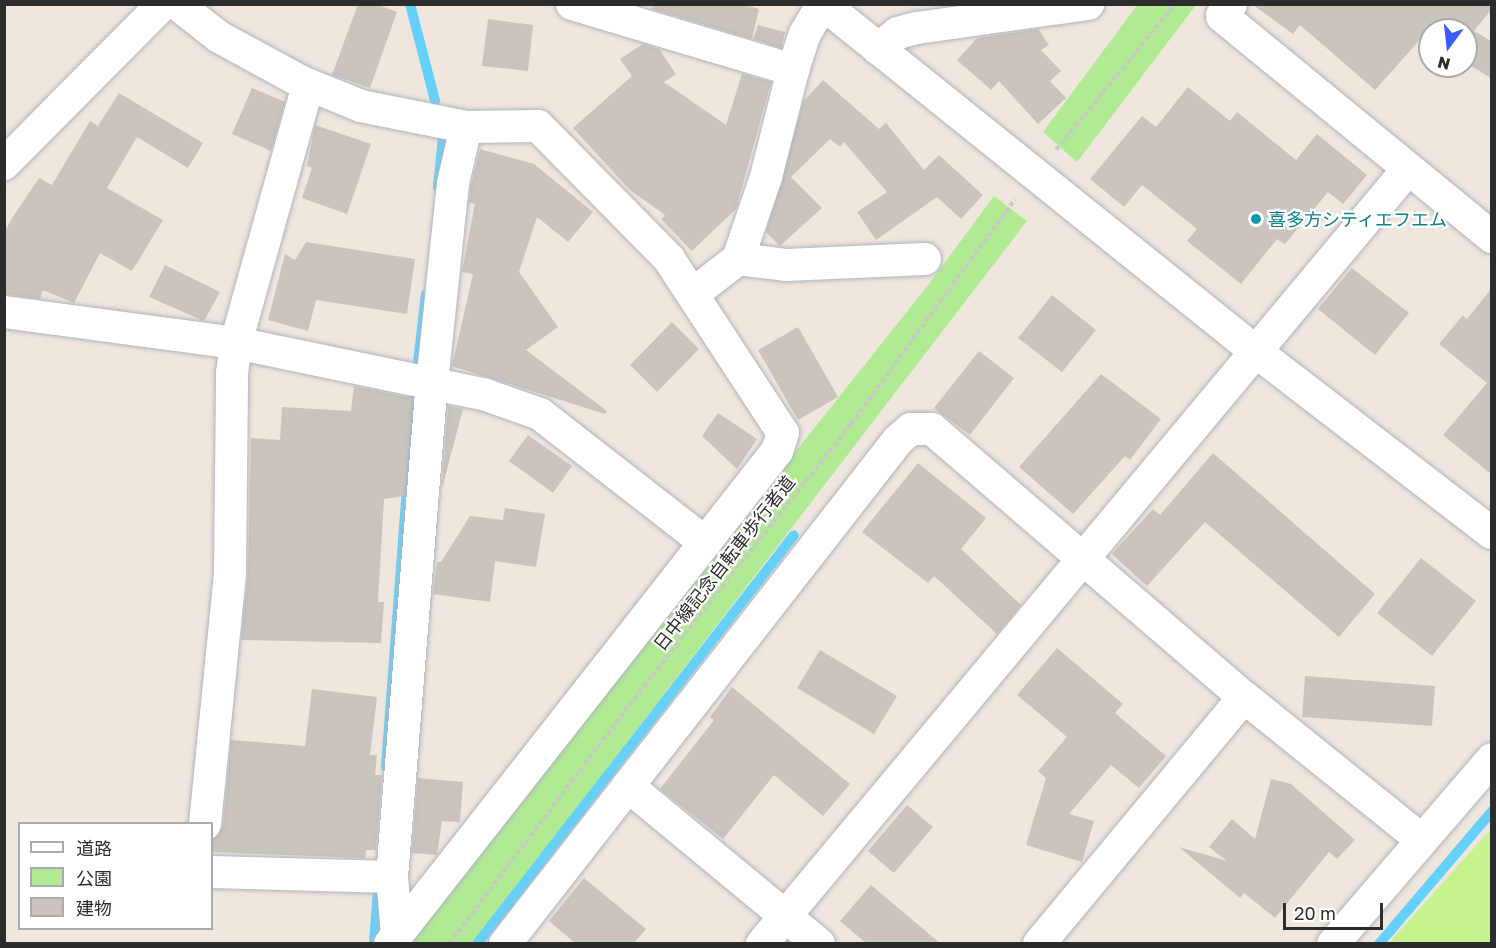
<!DOCTYPE html>
<meta charset="utf-8">
<style>
body{margin:0}
#map{position:relative;width:1496px;height:948px;overflow:hidden;background:#efe7dd;font-family:"Golos Text","Noto Sans JP",sans-serif}
div>[style]{position:absolute}
.green>*{inset:0;background:#b0eb94}
.pitch>*{inset:0;background:#c6f38e}
.stream>*{height:10px;margin:-5px;padding:0 5px;transform-origin:5px;border-radius:5px;background:#65d1fb}
.building>*{inset:0;background:#cac4bc}
.path>*{height:4px;margin-top:-2px;transform-origin:0;background:repeating-linear-gradient(90deg,#c8c8c8 0 4.5px,transparent 0 7.5px)}
.roads{filter:drop-shadow(0 0 2px #b1b3c1) drop-shadow(0 0 2px #b1b3c1)}
.minor>*{height:32px;margin:-16px;padding:0 16px;transform-origin:16px;border-radius:16px;background:#fff}
.dots>*{width:16px;height:16px;translate:-50% -50%;box-sizing:border-box;border:3px solid #fff;border-radius:50%}
span{translate:-50% -50%;white-space:nowrap;text-align:center;line-height:1.15;-webkit-text-stroke:4.5px #fff;paint-order:stroke}
.culture-label{font-size:18px;color:#0d838f}
.left{translate:0 -50%;text-align:left}
.street-label{font-size:18px;color:#2c2c2c}
.frame{position:absolute;inset:0;border:6px solid #2c2c2c;pointer-events:none}
.legend{position:absolute;left:18px;top:822px;width:195px;height:108px;box-sizing:border-box;background:#fff;border:2px solid #ababab;margin:0;padding:8px 10px;list-style:none;font-size:18px;color:#2c2c2c}
.legend li{display:flex;align-items:center;gap:12px;height:30px}
.legend b{width:30px;border:2px solid #ababab}
.north{position:absolute;left:1418px;top:18px;width:60px;height:60px;box-sizing:border-box;background:#fff;border:2px solid #ababab;border-radius:50%;rotate:195deg;font-size:16px;font-weight:700;line-height:24px;text-align:center;color:#2c2c2c}
.north::after{content:'';display:block;margin:auto;width:21px;height:27px;background:#3a5bff;clip-path:polygon(50% 0,100% 100%,50% 72%,0 100%)}
.scale{position:absolute;left:1283px;top:903px;width:100px;height:27px;box-sizing:border-box;border:3px solid #2c2c2c;border-top:0;padding-left:8px;font-size:18px;line-height:21px;white-space:nowrap;color:#2c2c2c;-webkit-text-stroke:4px #fff;paint-order:stroke}
</style>
<div id="map">
<div class="green">
<div style="clip-path:polygon(1138px 4px,1196px 5px,1077px 162px,1043px 132px)"></div>
<div style="clip-path:polygon(994px 196px,1027px 221px,473px 943px,409px 944px,476px 853px,929px 284px)"></div>
</div>
<div class="pitch">
<div style="clip-path:polygon(1491px 829px,1491px 943px,1389px 943px,1396px 935px)"></div>
</div>
<div class="stream">
<div style="left:410px;top:4px;width:100px;rotate:75.5deg"></div>
<div style="left:438px;top:187px;width:50px;rotate:-84.3deg"></div>
<div style="left:418px;top:363px;width:69px;rotate:-83.4deg"></div>
<div style="left:386px;top:767px;width:373px;rotate:-85.7deg"></div>
<div style="left:374px;top:942px;width:51px;rotate:-85.5deg"></div>
<div style="left:477px;top:944px;width:517px;rotate:-52.22deg"></div>
<div style="left:1379px;top:944px;width:175px;rotate:-49.6deg"></div>
</div>
<div class="building">
<div style="clip-path:polygon(358px 4px,376px 4px,397px 12px,370px 88px,332px 75px)"></div>
<div style="clip-path:polygon(653px 4px,742px 4px,759px 9px,752px 39px,652px 9px)"></div>
<div style="clip-path:polygon(1252px 4px,1491px 4px,1491px 10px,1474px 31px,1491px 41px,1491px 78px,1466px 63px,1466px 30px,1430px 30px,1430px 35px,1426px 33px,1375px 90px,1300px 25px,1293px 34px)"></div>
<div style="clip-path:polygon(488px 19px,533px 25px,528px 71px,482px 66px)"></div>
<div style="clip-path:polygon(758px 25px,785px 32px,781px 48px,753px 39px)"></div>
<div style="clip-path:polygon(1038px 29px,1049px 45px,1041px 50px,1061px 71px,1050px 81px,1066px 98px,1038px 124px,999px 81px,991px 90px,957px 60px,977px 38px)"></div>
<div style="clip-path:polygon(643px 44px,659px 49px,676px 74px,664px 82px,726px 125px,742px 74px,771px 82px,736px 209px,692px 251px,661px 219px,665px 215px,630px 190px,573px 128px,632px 76px,620px 59px)"></div>
<div style="clip-path:polygon(823px 80px,879px 129px,886px 123px,924px 170px,939px 155px,983px 195px,961px 219px,937px 197px,876px 240px,857px 212px,887px 192px,844px 142px,840px 147px,830px 139px,791px 177px,822px 208px,780px 246px,766px 232px,803px 102px)"></div>
<div style="clip-path:polygon(1188px 87px,1230px 121px,1237px 112px,1296px 160px,1317px 134px,1367px 175px,1343px 204px,1328px 192px,1285px 244px,1277px 239px,1241px 284px,1187px 241px,1197px 229px,1142px 185px,1124px 207px,1090px 179px,1142px 116px,1156px 127px)"></div>
<div style="clip-path:polygon(252px 88px,285px 102px,271px 151px,232px 134px)"></div>
<div style="clip-path:polygon(119px 93px,203px 143px,188px 168px,137px 137px,107px 188px,163px 220px,132px 271px,100px 253px,74px 303px,43px 290px,40px 299px,4px 294px,4px 233px,12px 218px,39px 178px,52px 185px,90px 121px,98px 126px)"></div>
<div style="clip-path:polygon(315px 125px,371px 144px,347px 214px,302px 198px,312px 168px,307px 166px)"></div>
<div style="clip-path:polygon(480px 149px,534px 164px,593px 212px,568px 242px,537px 217px,519px 272px,558px 327px,526px 350px,607px 411px,605px 414px,452px 366px,473px 274px,462px 272px,475px 204px,469px 202px,471px 186px)"></div>
<div style="clip-path:polygon(306px 242px,415px 259px,407px 314px,316px 300px,308px 331px,268px 320px,285px 254px,295px 260px)"></div>
<div style="clip-path:polygon(165px 265px,220px 292px,204px 321px,149px 297px)"></div>
<div style="clip-path:polygon(1352px 268px,1409px 313px,1375px 355px,1318px 309px)"></div>
<div style="clip-path:polygon(1491px 289px,1491px 474px,1443px 435px,1487px 383px,1439px 344px,1463px 315px,1467px 319px)"></div>
<div style="clip-path:polygon(1052px 295px,1096px 330px,1062px 372px,1018px 338px)"></div>
<div style="clip-path:polygon(672px 322px,699px 349px,657px 392px,630px 365px)"></div>
<div style="clip-path:polygon(798px 327px,838px 397px,798px 420px,758px 350px)"></div>
<div style="clip-path:polygon(979px 351px,1014px 378px,970px 435px,934px 408px)"></div>
<div style="clip-path:polygon(1101px 374px,1161px 419px,1130px 460px,1125px 456px,1073px 514px,1019px 467px)"></div>
<div style="clip-path:polygon(354px 386px,413px 398px,405px 496px,384px 499px,378px 602px,384px 602px,381px 643px,241px 640px,248px 573px,251px 438px,280px 440px,282px 407px,351px 411px)"></div>
<div style="clip-path:polygon(448px 406px,463px 409px,442px 488px)"></div>
<div style="clip-path:polygon(718px 413px,757px 439px,737px 469px,702px 436px)"></div>
<div style="clip-path:polygon(528px 435px,572px 466px,553px 493px,509px 461px)"></div>
<div style="clip-path:polygon(1213px 453px,1375px 594px,1339px 637px,1205px 522px,1147px 586px,1112px 554px,1153px 509px,1160px 515px)"></div>
<div style="clip-path:polygon(918px 463px,986px 518px,961px 549px,1021px 605px,997px 634px,934px 576px,928px 583px,862px 532px)"></div>
<div style="clip-path:polygon(505px 508px,545px 514px,536px 567px,495px 561px,490px 602px,433px 594px,437px 562px,441px 562px,470px 516px,503px 520px)"></div>
<div style="clip-path:polygon(1421px 558px,1476px 601px,1432px 656px,1377px 613px)"></div>
<div style="clip-path:polygon(1057px 648px,1123px 704px,1115px 713px,1166px 756px,1139px 788px,1111px 765px,1069px 814px,1094px 821px,1082px 862px,1026px 845px,1046px 778px,1038px 771px,1067px 737px,1017px 695px)"></div>
<div style="clip-path:polygon(820px 650px,897px 696px,874px 734px,797px 688px)"></div>
<div style="clip-path:polygon(1305px 676px,1435px 686px,1432px 726px,1302px 717px)"></div>
<div style="clip-path:polygon(732px 687px,850px 784px,823px 816px,774px 775px,723px 839px,660px 789px,714px 720px,710px 717px)"></div>
<div style="clip-path:polygon(312px 689px,377px 697px,370px 755px,377px 755px,375px 775px,382px 775px,376px 850px,366px 850px,365px 858px,212px 852px,212px 840px,223px 826px,231px 740px,305px 746px)"></div>
<div style="clip-path:polygon(418px 778px,463px 782px,460px 822px,442px 821px,437px 855px,412px 853px)"></div>
<div style="clip-path:polygon(1271px 779px,1291px 784px,1355px 840px,1337px 859px,1329px 852px,1275px 918px,1244px 893px,1240px 898px,1179px 847px,1227px 861px,1209px 847px,1232px 819px,1255px 839px)"></div>
<div style="clip-path:polygon(907px 805px,933px 827px,894px 873px,868px 851px)"></div>
<div style="clip-path:polygon(584px 878px,646px 929px,633px 944px,576px 944px,549px 921px)"></div>
<div style="clip-path:polygon(871px 885px,941px 944px,867px 944px,840px 921px)"></div>
</div>
<div class="path">
<div style="left:1056px;top:150px;width:188px;rotate:-50.8deg"></div>
<div style="left:449px;top:944px;width:330px;rotate:-52.9deg"></div>
<div style="left:648px;top:681px;width:328px;rotate:-51.7deg"></div>
<div style="left:851px;top:424px;width:278px;rotate:-53.9deg"></div>
</div>
<div class="roads">
<div class="minor">
<div style="left:177px;top:4px;width:53px;rotate:38.2deg"></div>
<div style="left:219px;top:37px;width:94px;rotate:28.5deg"></div>
<div style="left:302px;top:82px;width:64px;rotate:22.1deg"></div>
<div style="left:361px;top:106px;width:107px;rotate:11.3deg"></div>
<div style="left:466px;top:127px;width:72px;rotate:-0.8deg"></div>
<div style="left:538px;top:126px;width:187px;rotate:45.4deg"></div>
<div style="left:669px;top:259px;width:208px;rotate:56.8deg"></div>
<div style="left:783px;top:433px;width:19px;rotate:108deg"></div>
<div style="left:777px;top:451px;width:627px;rotate:128.13deg"></div>
<div style="left:572px;top:4px;width:231px;rotate:16.6deg"></div>
<div style="left:823px;top:4px;width:553px;rotate:38.76deg"></div>
<div style="left:1254px;top:350px;width:300px;rotate:37.6deg"></div>
<div style="left:1231px;top:4px;width:15px;rotate:127deg"></div>
<div style="left:1222px;top:16px;width:349px;rotate:39.3deg"></div>
<div style="left:878px;top:49px;width:26px;rotate:-39deg"></div>
<div style="left:898px;top:33px;width:20px;rotate:-15deg"></div>
<div style="left:917px;top:28px;width:173px;rotate:-8deg"></div>
<div style="left:4px;top:164px;width:226px;rotate:-45.2deg"></div>
<div style="left:738px;top:259px;width:48px;rotate:7.1deg"></div>
<div style="left:786px;top:265px;width:139px;rotate:-2.5deg"></div>
<div style="left:694px;top:293px;width:56px;rotate:-37.7deg"></div>
<div style="left:738px;top:259px;width:87px;rotate:-71.1deg"></div>
<div style="left:766px;top:177px;width:110px;rotate:-75.8deg"></div>
<div style="left:793px;top:70px;width:38px;rotate:-72deg"></div>
<div style="left:805px;top:34px;width:34px;rotate:-60deg"></div>
<div style="left:4px;top:312px;width:234px;rotate:7.6deg"></div>
<div style="left:236px;top:343px;width:255px;rotate:11.7deg"></div>
<div style="left:486px;top:395px;width:57px;rotate:19.4deg"></div>
<div style="left:540px;top:414px;width:207px;rotate:37.9deg"></div>
<div style="left:628px;top:786px;width:248px;rotate:39.6deg"></div>
<div style="left:205px;top:824px;width:252px;rotate:-84.3deg"></div>
<div style="left:230px;top:573px;width:200px;rotate:-89.4deg"></div>
<div style="left:232px;top:373px;width:30px;rotate:-82deg"></div>
<div style="left:236px;top:343px;width:268px;rotate:-74.4deg"></div>
<div style="left:212px;top:872px;width:180px;rotate:1.6deg"></div>
<div style="left:397px;top:934px;width:57px;rotate:-95deg"></div>
<div style="left:392px;top:877px;width:496px;rotate:-85.4deg"></div>
<div style="left:432px;top:383px;width:201px;rotate:-84deg"></div>
<div style="left:453px;top:183px;width:57px;rotate:-76.9deg"></div>
<div style="left:505px;top:944px;width:639px;rotate:-52.05deg"></div>
<div style="left:898px;top:440px;width:17px;rotate:-40deg"></div>
<div style="left:911px;top:429px;width:21px"></div>
<div style="left:932px;top:429px;width:411px;rotate:40.7deg"></div>
<div style="left:1244px;top:697px;width:228px;rotate:38.8deg"></div>
<div style="left:762px;top:944px;width:1008px;rotate:-50.19deg"></div>
<div style="left:1039px;top:944px;width:321px;rotate:-50.3deg"></div>
<div style="left:1333px;top:944px;width:244px;rotate:-49.3deg"></div>
</div>
</div>
<div class="dots">
<div style="left:1256px;top:219px;background:#0f9aa8"></div>
</div>
<div class="culture-label">
<span class="left" style="left:1268px;top:219px">喜多方シティエフエム</span>
</div>
<div class="street-label">
<span style="left:724px;top:563px;rotate:-52deg">日中線記念自転車歩行者道</span>
</div>
<div class="frame"></div>
<ul class="legend">
<li><b style="height:8px;background:#fff"></b>道路</li>
<li><b style="height:16px;background:#b0eb94"></b>公園</li>
<li><b style="height:16px;background:#cac4bc"></b>建物</li>
</ul>
<div class="north">N</div>
<div class="scale">20 m</div>
</div>
